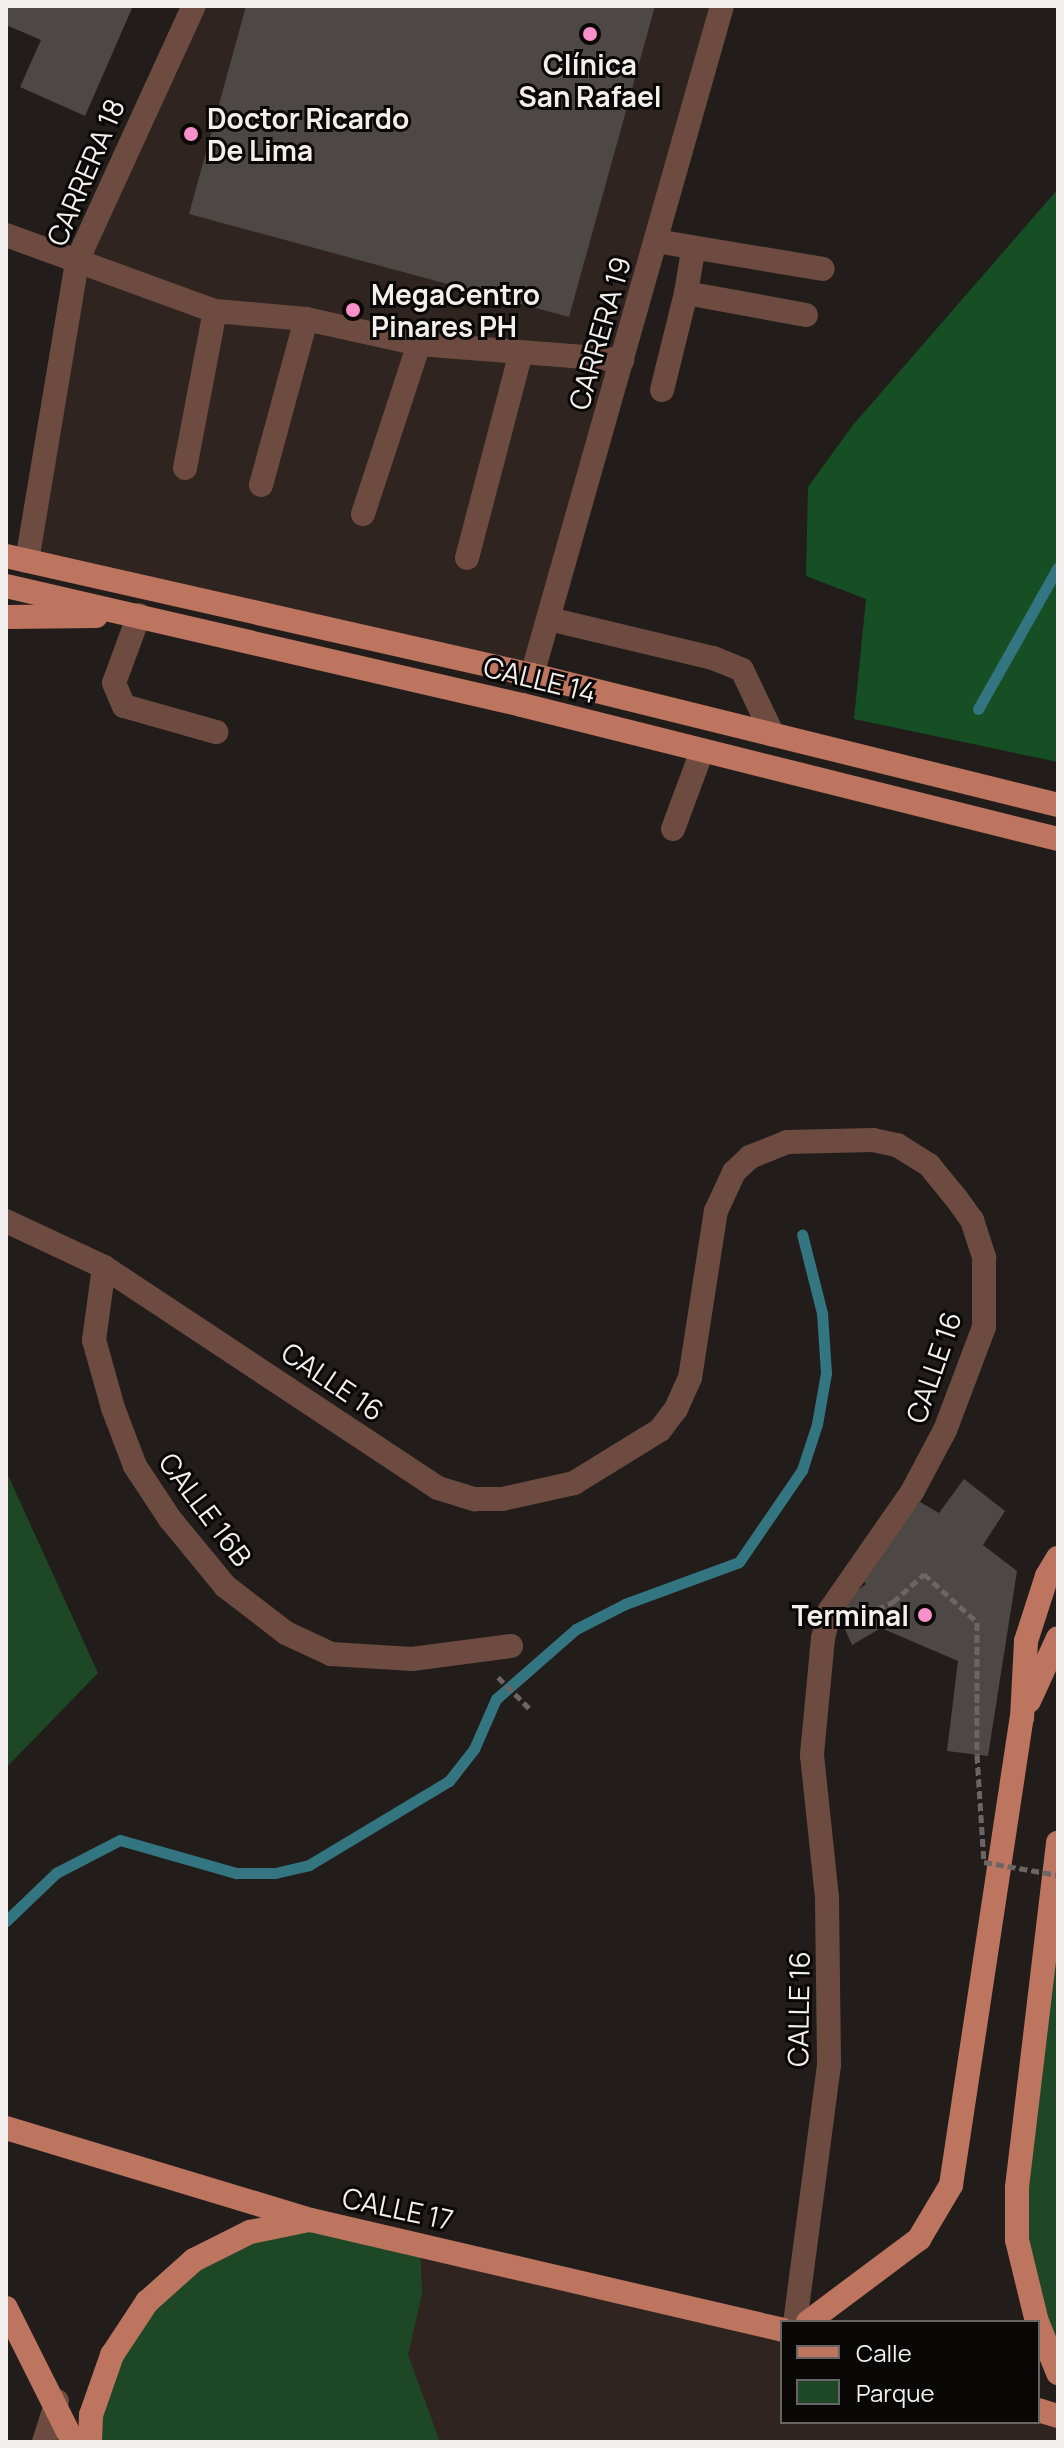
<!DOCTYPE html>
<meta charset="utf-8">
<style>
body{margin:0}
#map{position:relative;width:1064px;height:2448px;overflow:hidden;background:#221d1b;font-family:Manrope,sans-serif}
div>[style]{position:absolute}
.built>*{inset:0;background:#2f2420}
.green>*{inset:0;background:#1d4725}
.forest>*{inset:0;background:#164f23}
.stream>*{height:11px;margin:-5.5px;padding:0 5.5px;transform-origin:5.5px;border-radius:5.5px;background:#337681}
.building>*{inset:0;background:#4d4745}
.path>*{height:5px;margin-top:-2.5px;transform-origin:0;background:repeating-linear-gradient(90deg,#6b6665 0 8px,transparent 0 12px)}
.minor>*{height:24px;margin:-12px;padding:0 12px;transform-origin:12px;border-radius:12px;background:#6e4b40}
.major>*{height:24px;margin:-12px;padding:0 12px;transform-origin:12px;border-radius:12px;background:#be755f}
.path-bridge>*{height:5px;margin-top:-2.5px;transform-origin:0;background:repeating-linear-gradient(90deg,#6b6665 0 8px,transparent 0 12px)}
.dots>*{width:22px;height:22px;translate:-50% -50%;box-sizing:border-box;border:4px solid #0a0807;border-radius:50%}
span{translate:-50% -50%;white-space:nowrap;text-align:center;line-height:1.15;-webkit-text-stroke:6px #0a0807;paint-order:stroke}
.poi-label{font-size:28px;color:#f3efee;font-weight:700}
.left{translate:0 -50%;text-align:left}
.right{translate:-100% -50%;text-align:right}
.street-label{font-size:28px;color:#f3efee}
.frame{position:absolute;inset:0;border:8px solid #f3efee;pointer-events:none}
.legend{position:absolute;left:780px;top:2320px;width:260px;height:104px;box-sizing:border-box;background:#0a0807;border:2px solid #676463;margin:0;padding:10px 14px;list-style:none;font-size:24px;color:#f3efee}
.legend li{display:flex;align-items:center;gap:16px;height:40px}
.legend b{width:40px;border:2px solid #676463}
</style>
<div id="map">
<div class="built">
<div style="clip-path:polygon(194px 6px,722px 6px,532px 675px,27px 561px,77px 261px)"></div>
<div style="clip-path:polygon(311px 2220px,782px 2330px,782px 2422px,1038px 2422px,1058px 2416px,1058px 2442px,90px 2442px)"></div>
</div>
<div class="green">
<div style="clip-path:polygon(6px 1471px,98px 1673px,6px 1768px)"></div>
<div style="clip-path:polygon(1058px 1842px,1058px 2373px,1017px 2240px)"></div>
<div style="clip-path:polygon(311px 2220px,420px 2242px,422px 2294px,408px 2355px,440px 2442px,90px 2442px,112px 2355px,194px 2260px)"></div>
</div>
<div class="forest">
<div style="clip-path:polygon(1058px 189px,1058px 762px,854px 719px,866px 599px,806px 576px,808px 487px,853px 425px)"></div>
</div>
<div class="stream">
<div style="left:978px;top:709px;width:163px;rotate:-60.6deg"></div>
<div style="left:6px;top:1921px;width:69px;rotate:-43.8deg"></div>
<div style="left:56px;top:1873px;width:72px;rotate:-27.3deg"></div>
<div style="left:120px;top:1840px;width:121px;rotate:15.9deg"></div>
<div style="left:236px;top:1873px;width:39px"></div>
<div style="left:275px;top:1873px;width:35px;rotate:-13deg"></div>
<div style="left:309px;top:1865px;width:163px;rotate:-31deg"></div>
<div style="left:449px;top:1781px;width:41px;rotate:-52deg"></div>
<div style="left:474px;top:1749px;width:55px;rotate:-66.3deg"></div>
<div style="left:496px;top:1699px;width:106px;rotate:-41.2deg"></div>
<div style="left:576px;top:1629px;width:55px;rotate:-27deg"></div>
<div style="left:625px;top:1604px;width:121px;rotate:-20.2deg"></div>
<div style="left:739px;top:1562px;width:112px;rotate:-55.6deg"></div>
<div style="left:802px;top:1470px;width:48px;rotate:-71.9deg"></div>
<div style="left:817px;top:1424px;width:52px;rotate:-80deg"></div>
<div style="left:826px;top:1373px;width:60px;rotate:-93.8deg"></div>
<div style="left:822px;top:1313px;width:81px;rotate:-104.2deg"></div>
</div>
<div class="building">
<div style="clip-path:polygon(6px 6px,133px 6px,85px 116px,20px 87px,41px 40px,6px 25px)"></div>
<div style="clip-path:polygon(246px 6px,655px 6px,569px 317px,189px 214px)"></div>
<div style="clip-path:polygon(964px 1479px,1005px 1511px,983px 1545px,1017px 1571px,988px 1756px,947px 1751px,958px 1661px,881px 1628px,852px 1645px,835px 1607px,866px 1584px,860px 1577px,920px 1502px,939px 1513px)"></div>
</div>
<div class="path">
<div style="left:866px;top:1614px;width:30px;rotate:-24deg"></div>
<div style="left:893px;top:1602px;width:42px;rotate:-42.1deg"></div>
<div style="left:924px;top:1574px;width:72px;rotate:42.2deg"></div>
<div style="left:977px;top:1622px;width:133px;rotate:90deg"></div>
<div style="left:498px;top:1677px;width:44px;rotate:45deg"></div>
</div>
<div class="minor">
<div style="left:6px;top:235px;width:222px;rotate:20deg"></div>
<div style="left:215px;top:311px;width:91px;rotate:5deg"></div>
<div style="left:306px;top:319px;width:116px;rotate:12.5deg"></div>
<div style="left:419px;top:344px;width:204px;rotate:4.5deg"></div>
<div style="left:656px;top:241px;width:169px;rotate:9.5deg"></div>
<div style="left:693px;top:251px;width:43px;rotate:99.5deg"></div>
<div style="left:686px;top:293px;width:122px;rotate:10.4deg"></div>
<div style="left:662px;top:390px;width:100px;rotate:-76.1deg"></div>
<div style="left:185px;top:468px;width:160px;rotate:-79.2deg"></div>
<div style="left:261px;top:485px;width:172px;rotate:-74.8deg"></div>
<div style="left:363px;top:514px;width:179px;rotate:-71.8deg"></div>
<div style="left:467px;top:558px;width:213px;rotate:-75.3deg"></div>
<div style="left:27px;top:561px;width:304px;rotate:-80.5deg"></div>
<div style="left:77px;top:261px;width:281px;rotate:-65.4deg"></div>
<div style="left:139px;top:615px;width:72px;rotate:110.2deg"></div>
<div style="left:114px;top:683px;width:25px;rotate:67deg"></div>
<div style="left:124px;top:706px;width:96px;rotate:15.8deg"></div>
<div style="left:549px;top:619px;width:169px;rotate:13.4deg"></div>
<div style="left:713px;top:658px;width:31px;rotate:22deg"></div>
<div style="left:742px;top:670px;width:72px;rotate:64.5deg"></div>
<div style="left:532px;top:675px;width:695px;rotate:-74.15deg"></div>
<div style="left:673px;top:829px;width:83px;rotate:-69.6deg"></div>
<div style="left:6px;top:1221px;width:108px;rotate:25.1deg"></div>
<div style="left:104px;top:1267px;width:400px;rotate:33.5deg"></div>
<div style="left:438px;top:1488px;width:39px;rotate:17deg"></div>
<div style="left:475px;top:1499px;width:27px"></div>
<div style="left:502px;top:1499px;width:74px;rotate:-12.5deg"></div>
<div style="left:574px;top:1483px;width:101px;rotate:-31.6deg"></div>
<div style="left:660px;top:1430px;width:26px;rotate:-53deg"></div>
<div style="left:676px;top:1409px;width:34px;rotate:-66deg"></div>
<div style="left:690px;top:1378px;width:169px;rotate:-81.2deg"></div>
<div style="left:716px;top:1211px;width:43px;rotate:-65.2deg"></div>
<div style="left:734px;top:1172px;width:22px;rotate:-43deg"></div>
<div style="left:750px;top:1157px;width:40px;rotate:-22deg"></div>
<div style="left:787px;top:1142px;width:86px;rotate:-1.3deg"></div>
<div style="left:873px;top:1140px;width:25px;rotate:12deg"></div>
<div style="left:897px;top:1145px;width:38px;rotate:32deg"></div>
<div style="left:929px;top:1165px;width:43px;rotate:50.7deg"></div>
<div style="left:956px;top:1198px;width:27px;rotate:54deg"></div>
<div style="left:972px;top:1220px;width:40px;rotate:72deg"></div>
<div style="left:984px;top:1258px;width:69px;rotate:90deg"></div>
<div style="left:984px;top:1327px;width:110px;rotate:110.7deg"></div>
<div style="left:945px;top:1430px;width:70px;rotate:118deg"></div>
<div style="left:912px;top:1492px;width:144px;rotate:124.8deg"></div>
<div style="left:830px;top:1610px;width:29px;rotate:104deg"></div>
<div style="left:823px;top:1638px;width:118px;rotate:95.4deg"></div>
<div style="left:812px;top:1755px;width:144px;rotate:84deg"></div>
<div style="left:827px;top:1898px;width:167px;rotate:89.3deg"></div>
<div style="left:829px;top:2065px;width:259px;rotate:97.5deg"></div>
<div style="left:104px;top:1267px;width:74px;rotate:97.8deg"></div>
<div style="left:94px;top:1340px;width:71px;rotate:74.4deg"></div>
<div style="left:113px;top:1408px;width:62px;rotate:69.2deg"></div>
<div style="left:135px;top:1466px;width:64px;rotate:56.6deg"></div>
<div style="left:170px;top:1519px;width:87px;rotate:50.6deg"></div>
<div style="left:225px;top:1586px;width:77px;rotate:37.6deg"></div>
<div style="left:286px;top:1633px;width:50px;rotate:25deg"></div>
<div style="left:331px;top:1654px;width:81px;rotate:3.5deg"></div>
<div style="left:412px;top:1659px;width:100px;rotate:-7.5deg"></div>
<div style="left:44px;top:2442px;width:43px;rotate:-72.4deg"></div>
</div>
<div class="major">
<div style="left:6px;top:556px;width:539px;rotate:12.75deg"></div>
<div style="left:532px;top:675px;width:542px;rotate:13.88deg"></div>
<div style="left:6px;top:586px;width:530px;rotate:12.99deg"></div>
<div style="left:522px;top:705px;width:552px;rotate:14.04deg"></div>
<div style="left:6px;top:617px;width:90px;rotate:-0.6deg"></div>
<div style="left:1029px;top:1701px;width:69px;rotate:-65.3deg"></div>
<div style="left:6px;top:2128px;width:319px;rotate:16.8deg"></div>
<div style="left:311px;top:2220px;width:484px;rotate:13.1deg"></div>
<div style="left:6px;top:2308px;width:150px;rotate:63.4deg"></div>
<div style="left:808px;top:2322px;width:139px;rotate:-36.8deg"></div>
<div style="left:919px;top:2239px;width:63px;rotate:-59.3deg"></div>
<div style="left:951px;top:2185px;width:472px;rotate:-81.4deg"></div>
<div style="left:1022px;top:1718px;width:77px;rotate:-87deg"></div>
<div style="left:1026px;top:1641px;width:68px;rotate:-72.1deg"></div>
<div style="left:1047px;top:1576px;width:21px;rotate:-59deg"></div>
<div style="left:1037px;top:2322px;width:84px;rotate:-103.7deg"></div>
<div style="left:1017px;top:2240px;width:53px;rotate:-90deg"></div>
<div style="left:1017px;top:2187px;width:347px;rotate:-83.2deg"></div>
<div style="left:1038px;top:2324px;width:53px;rotate:67.8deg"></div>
<div style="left:1038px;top:2410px;width:21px;rotate:17deg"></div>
<div style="left:90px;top:2442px;width:27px;rotate:-88deg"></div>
<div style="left:91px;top:2415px;width:64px;rotate:-70.7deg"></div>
<div style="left:112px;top:2355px;width:64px;rotate:-56.6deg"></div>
<div style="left:147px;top:2302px;width:63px;rotate:-41.8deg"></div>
<div style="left:194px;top:2260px;width:63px;rotate:-26.6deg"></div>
<div style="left:250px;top:2232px;width:60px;rotate:-11.5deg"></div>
</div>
<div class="path-bridge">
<div style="left:977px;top:1755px;width:107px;rotate:86.3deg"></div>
<div style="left:984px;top:1862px;width:75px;rotate:10deg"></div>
</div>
<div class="dots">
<div style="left:590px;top:34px;background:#f990ca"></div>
<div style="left:191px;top:134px;background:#f990ca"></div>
<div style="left:353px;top:310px;background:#f990ca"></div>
<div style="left:925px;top:1615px;background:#f990ca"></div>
</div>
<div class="poi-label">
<span style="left:590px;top:80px">Clínica<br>San Rafael</span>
<span class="left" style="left:207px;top:134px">Doctor Ricardo<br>De Lima</span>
<span class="left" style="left:371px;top:310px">MegaCentro<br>Pinares PH</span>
<span class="right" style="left:909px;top:1615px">Terminal</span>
</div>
<div class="street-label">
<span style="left:85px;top:172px;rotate:-67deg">CARRERA 18</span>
<span style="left:599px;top:333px;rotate:-74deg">CARRERA 19</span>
<span style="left:540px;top:679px;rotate:14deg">CALLE 14</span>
<span style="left:933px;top:1367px;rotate:-71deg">CALLE 16</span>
<span style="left:333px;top:1381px;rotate:34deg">CALLE 16</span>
<span style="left:206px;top:1509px;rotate:53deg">CALLE 16B</span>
<span style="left:798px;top:2009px;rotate:-89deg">CALLE 16</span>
<span style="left:398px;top:2208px;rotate:12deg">CALLE 17</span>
</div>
<div class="frame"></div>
<ul class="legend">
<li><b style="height:10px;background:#be755f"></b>Calle</li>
<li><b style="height:22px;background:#1d4725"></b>Parque</li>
</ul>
</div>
